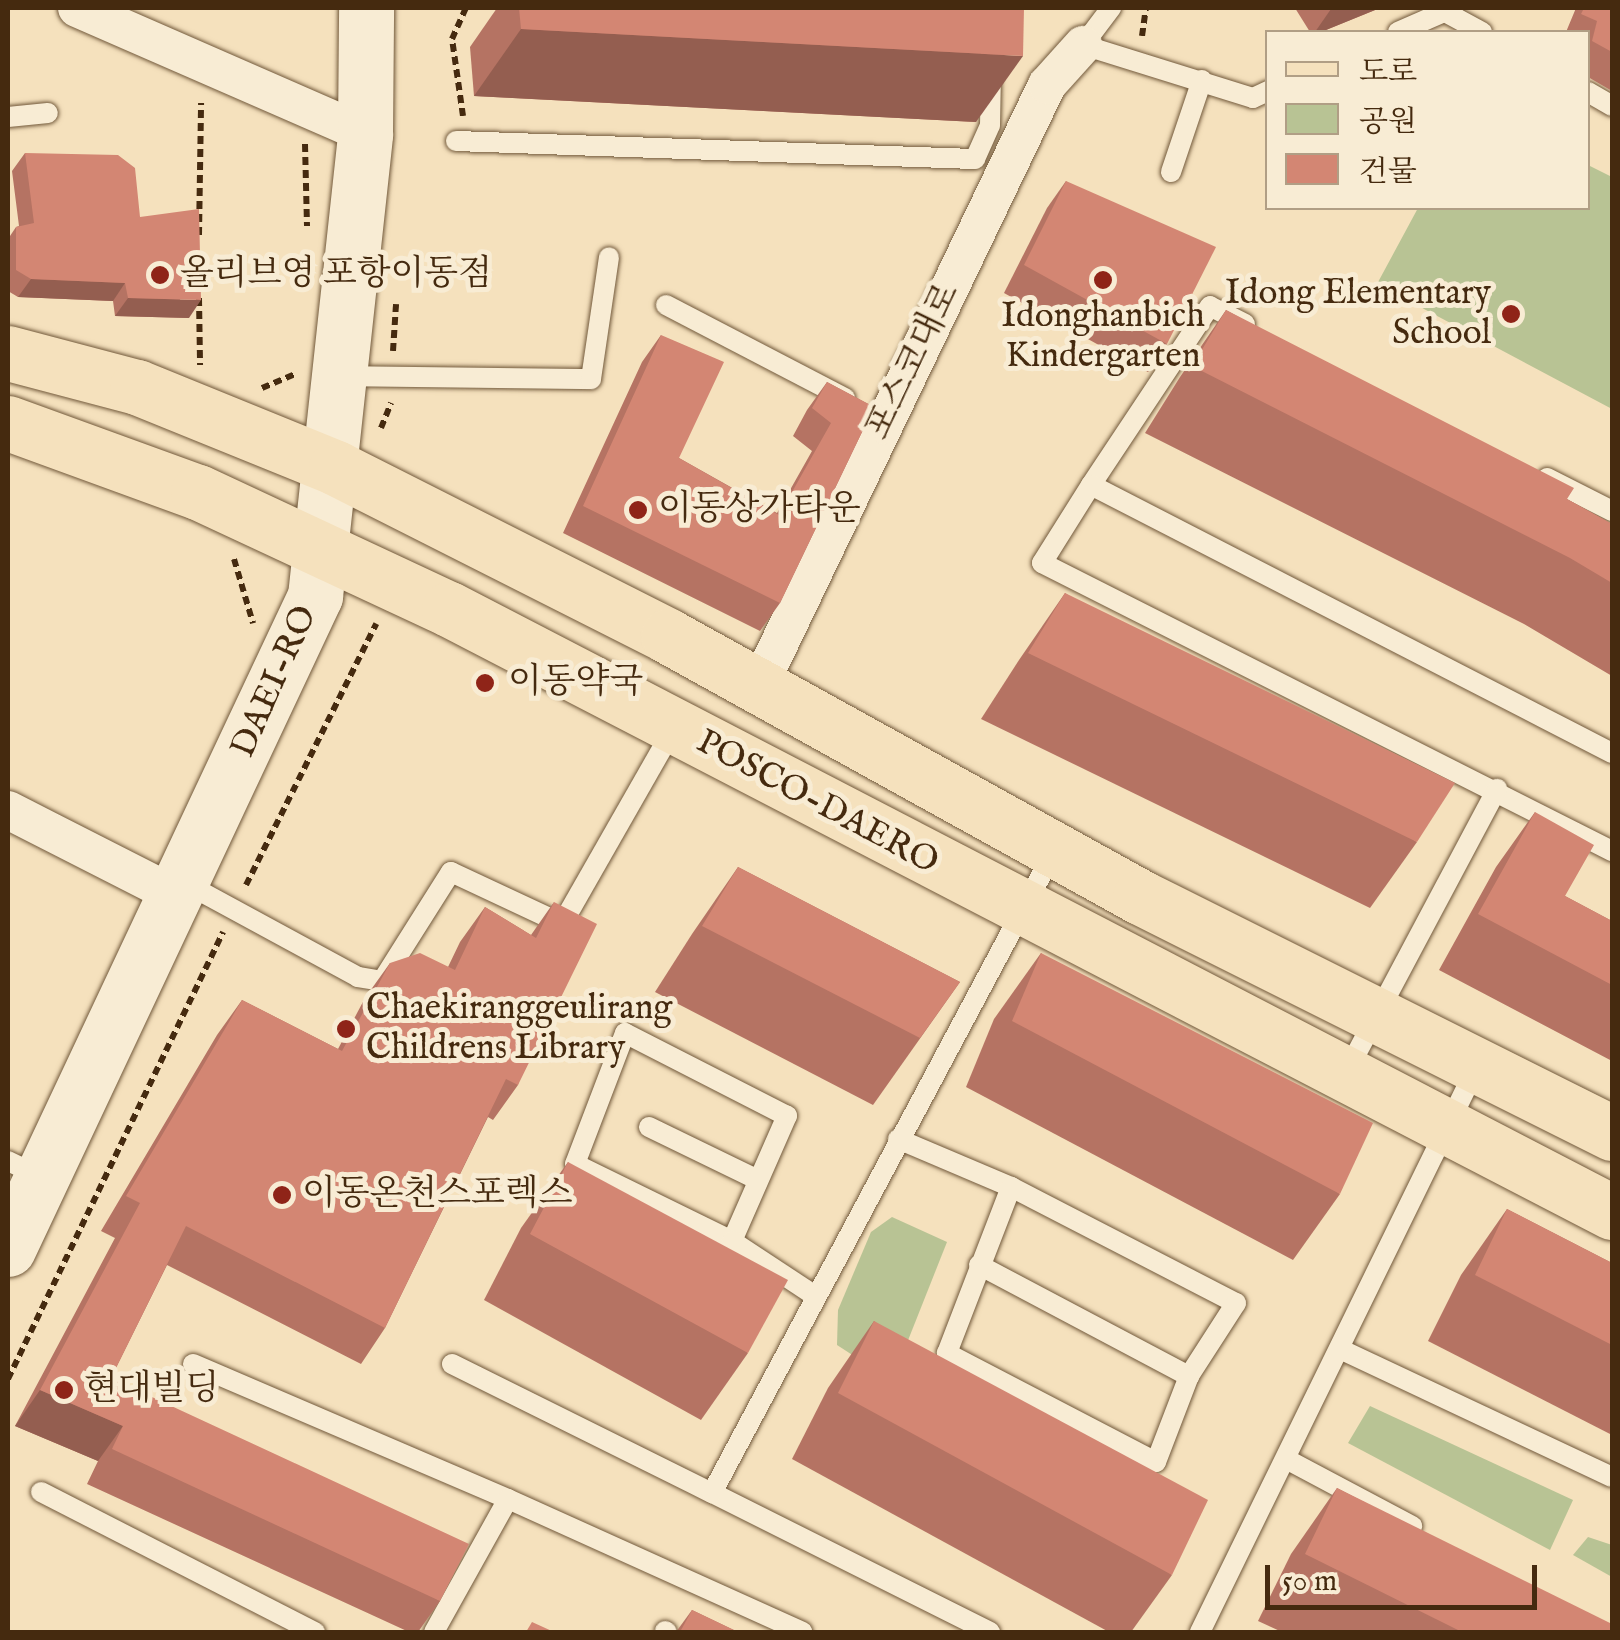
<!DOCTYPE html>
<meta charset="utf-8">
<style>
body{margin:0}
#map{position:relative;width:1620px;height:1640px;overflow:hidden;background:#f5e1bd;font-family:"IM FELL English","Noto Serif KR",serif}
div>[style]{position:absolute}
.green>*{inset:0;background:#b8c394}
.path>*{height:6px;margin-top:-3px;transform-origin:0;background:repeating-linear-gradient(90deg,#452a0f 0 8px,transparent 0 13px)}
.roads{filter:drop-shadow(0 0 2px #71583a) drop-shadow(0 0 2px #71583a)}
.lane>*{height:20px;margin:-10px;padding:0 10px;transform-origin:10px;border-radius:10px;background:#f8ecd4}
.street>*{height:38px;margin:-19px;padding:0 19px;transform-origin:19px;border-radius:19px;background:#f8ecd4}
.secondary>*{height:55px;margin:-27.5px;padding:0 27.5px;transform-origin:27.5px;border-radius:27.5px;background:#f8ecd4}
.primary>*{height:55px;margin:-27.5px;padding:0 27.5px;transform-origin:27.5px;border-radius:27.5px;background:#f5e1bd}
.wall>*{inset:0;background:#b57363}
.shaded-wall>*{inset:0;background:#945e50}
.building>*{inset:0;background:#d38673}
.dots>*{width:28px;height:28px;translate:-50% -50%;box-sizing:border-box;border:5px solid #f8ecd4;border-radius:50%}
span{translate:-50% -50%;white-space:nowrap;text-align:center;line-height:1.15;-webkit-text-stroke:10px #f8ecd4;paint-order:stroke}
.poi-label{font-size:35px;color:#452a0f}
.left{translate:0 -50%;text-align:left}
.right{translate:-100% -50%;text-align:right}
.street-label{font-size:35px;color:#452a0f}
.frame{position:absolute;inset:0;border:10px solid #452a0f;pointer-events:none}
.legend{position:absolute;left:1265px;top:30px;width:325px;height:180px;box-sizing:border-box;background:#f8ecd4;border:2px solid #b09e85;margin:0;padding:12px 18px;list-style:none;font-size:30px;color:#452a0f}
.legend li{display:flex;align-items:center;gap:20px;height:50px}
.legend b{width:50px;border:2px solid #b09e85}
.scale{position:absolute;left:1265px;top:1565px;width:272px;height:45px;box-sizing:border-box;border:5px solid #452a0f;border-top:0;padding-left:12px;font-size:30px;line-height:35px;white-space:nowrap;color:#452a0f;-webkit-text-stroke:8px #f8ecd4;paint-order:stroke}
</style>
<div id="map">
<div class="green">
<div style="clip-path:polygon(1588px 165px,1612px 177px,1612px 409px,1377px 284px,1418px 208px,1588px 208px)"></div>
<div style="clip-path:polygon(892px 1217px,947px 1242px,903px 1353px,874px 1369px,837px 1345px,838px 1310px,871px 1232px)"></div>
<div style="clip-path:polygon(1370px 1406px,1573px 1500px,1550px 1550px,1348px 1443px)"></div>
<div style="clip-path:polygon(1588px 1537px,1612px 1545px,1612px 1577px,1573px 1555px)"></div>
</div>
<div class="path">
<div style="left:1142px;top:36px;width:28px;rotate:-82deg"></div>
<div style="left:463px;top:116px;width:78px;rotate:-98.1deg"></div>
<div style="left:452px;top:39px;width:34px;rotate:-66deg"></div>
<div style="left:305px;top:144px;width:82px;rotate:88.6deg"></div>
<div style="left:199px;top:235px;width:132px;rotate:-89.1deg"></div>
<div style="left:199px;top:298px;width:67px;rotate:89.1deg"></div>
<div style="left:393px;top:351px;width:47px;rotate:-86.3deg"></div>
<div style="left:262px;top:388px;width:36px;rotate:-23deg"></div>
<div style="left:381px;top:428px;width:27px;rotate:-68deg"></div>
<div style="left:234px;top:559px;width:67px;rotate:73.5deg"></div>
<div style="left:246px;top:885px;width:292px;rotate:-63.5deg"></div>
<div style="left:8px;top:1379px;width:496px;rotate:-64.3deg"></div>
</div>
<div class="roads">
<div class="lane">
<div style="left:1111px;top:8px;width:46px;rotate:127.1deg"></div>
<div style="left:1083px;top:45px;width:178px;rotate:17.3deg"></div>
<div style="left:1253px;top:98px;width:17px;rotate:-25deg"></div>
<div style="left:1445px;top:12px;width:42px;rotate:28.4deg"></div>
<div style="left:1398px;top:32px;width:60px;rotate:-23.6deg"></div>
<div style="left:1588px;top:92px;width:28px;rotate:30deg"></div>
<div style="left:8px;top:117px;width:40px;rotate:-5.7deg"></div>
<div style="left:456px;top:141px;width:519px;rotate:1.99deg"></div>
<div style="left:975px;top:159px;width:37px;rotate:-66deg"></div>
<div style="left:990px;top:125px;width:52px;rotate:-88.9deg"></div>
<div style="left:1171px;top:172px;width:97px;rotate:-71.4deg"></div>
<div style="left:666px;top:305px;width:202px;rotate:27.5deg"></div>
<div style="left:1245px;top:324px;width:39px;rotate:-153deg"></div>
<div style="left:1210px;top:306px;width:215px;rotate:123.6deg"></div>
<div style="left:1091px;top:485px;width:586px;rotate:27.22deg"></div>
<div style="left:343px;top:376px;width:248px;rotate:0.7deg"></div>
<div style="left:591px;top:379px;width:123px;rotate:-81.6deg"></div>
<div style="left:1547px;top:478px;width:73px;rotate:26.9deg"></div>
<div style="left:1091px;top:485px;width:92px;rotate:122.1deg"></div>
<div style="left:1042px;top:563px;width:639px;rotate:26.81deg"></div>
<div style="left:185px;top:883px;width:197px;rotate:28.5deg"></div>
<div style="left:358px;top:977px;width:24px;rotate:9deg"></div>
<div style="left:382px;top:981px;width:129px;rotate:-57.7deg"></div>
<div style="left:451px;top:872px;width:123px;rotate:25.1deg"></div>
<div style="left:562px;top:924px;width:226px;rotate:-60.3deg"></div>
<div style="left:1346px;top:1073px;width:322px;rotate:-62deg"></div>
<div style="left:649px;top:1127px;width:119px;rotate:25.9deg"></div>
<div style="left:898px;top:1139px;width:123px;rotate:23deg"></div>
<div style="left:1011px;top:1187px;width:253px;rotate:27.3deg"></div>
<div style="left:1236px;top:1303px;width:87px;rotate:122.8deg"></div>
<div style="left:1189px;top:1376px;width:92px;rotate:111deg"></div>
<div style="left:1156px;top:1462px;width:236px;rotate:-152.5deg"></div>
<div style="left:947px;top:1353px;width:178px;rotate:-68.9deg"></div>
<div style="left:8px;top:1161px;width:37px;rotate:26deg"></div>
<div style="left:732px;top:1241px;width:137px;rotate:-66.3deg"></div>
<div style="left:787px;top:1116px;width:182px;rotate:-152.9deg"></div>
<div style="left:625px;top:1033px;width:140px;rotate:110.9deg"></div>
<div style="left:575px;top:1164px;width:175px;rotate:26.1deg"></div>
<div style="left:732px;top:1241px;width:95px;rotate:33.4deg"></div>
<div style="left:979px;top:1265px;width:238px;rotate:27.9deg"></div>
<div style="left:1342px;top:1350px;width:298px;rotate:25.2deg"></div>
<div style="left:193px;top:1364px;width:343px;rotate:23.2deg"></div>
<div style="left:452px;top:1364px;width:290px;rotate:26.4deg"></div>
<div style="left:1286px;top:1459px;width:143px;rotate:28deg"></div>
<div style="left:41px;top:1492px;width:308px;rotate:27.1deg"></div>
<div style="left:665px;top:1631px;width:2px;rotate:27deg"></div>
<div style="left:434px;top:1632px;width:152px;rotate:-60.9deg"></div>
<div style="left:508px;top:1499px;width:323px;rotate:24.3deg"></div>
<div style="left:990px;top:1632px;width:311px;rotate:-153.4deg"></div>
<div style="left:712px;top:1493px;width:725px;rotate:-61.95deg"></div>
<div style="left:1200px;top:1632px;width:628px;rotate:-63.92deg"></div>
</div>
<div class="street">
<div style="left:77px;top:8px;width:314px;rotate:23.6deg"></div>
<div style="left:758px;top:688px;width:669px;rotate:-64.39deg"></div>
<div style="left:1047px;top:85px;width:54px;rotate:-48deg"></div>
<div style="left:8px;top:810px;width:190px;rotate:27deg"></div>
</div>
<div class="secondary">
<div style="left:8px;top:1249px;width:722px;rotate:-64.82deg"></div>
<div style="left:315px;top:596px;width:465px;rotate:-83.8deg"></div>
<div style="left:365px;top:134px;width:126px;rotate:-89.5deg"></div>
</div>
<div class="primary">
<div style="left:8px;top:353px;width:133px;rotate:14.8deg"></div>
<div style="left:137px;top:387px;width:215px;rotate:22.1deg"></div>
<div style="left:336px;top:468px;width:372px;rotate:26.8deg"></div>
<div style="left:668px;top:636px;width:539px;rotate:28.94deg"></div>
<div style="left:1140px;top:897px;width:528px;rotate:26.57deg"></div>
<div style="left:8px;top:423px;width:202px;rotate:20deg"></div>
<div style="left:198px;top:492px;width:277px;rotate:25deg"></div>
<div style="left:449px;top:609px;width:1310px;rotate:27.41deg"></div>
</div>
</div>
<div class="wall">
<div style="clip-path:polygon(497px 8px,1024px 8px,976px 122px,474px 96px,470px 47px)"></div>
<div style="clip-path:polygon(1295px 8px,1380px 8px,1321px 32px,1310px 32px)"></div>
<div style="clip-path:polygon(1576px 8px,1612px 8px,1612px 91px,1588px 77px,1588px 32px,1566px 32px)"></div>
<div style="clip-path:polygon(25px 153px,140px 217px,189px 318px,115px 316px,113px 301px,18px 297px,8px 291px,8px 239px,16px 227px,19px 226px,12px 171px)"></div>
<div style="clip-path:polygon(1066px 181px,1167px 344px,1148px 372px,1004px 293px,1047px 208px)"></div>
<div style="clip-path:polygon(1226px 310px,1612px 524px,1612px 676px,1524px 624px,1145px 433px,1180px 377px)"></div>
<div style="clip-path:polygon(661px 335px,679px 458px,777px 513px,812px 451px,793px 436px,807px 410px,827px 382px,874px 407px,780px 603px,760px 631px,563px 533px,642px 362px)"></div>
<div style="clip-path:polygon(1065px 593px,1417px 842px,1370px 908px,981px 719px,1019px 660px)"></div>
<div style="clip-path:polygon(1535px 812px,1565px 896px,1612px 921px,1612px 1061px,1439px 970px,1496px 867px)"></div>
<div style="clip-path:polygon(738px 867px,960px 982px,873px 1105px,655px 992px,692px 934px)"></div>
<div style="clip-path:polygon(554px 902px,518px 1085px,493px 1120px,488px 1117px,385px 1328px,361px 1364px,167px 1265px,111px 1378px,440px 1601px,418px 1632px,409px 1632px,87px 1484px,98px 1461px,15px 1426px,115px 1238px,101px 1231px,217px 1035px,242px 1000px,338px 1049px,365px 998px,390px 963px,448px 967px,460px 942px,485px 907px,531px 935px)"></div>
<div style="clip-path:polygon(1041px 953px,1340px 1194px,1293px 1260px,966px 1087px,994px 1019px)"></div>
<div style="clip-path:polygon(568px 1162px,748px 1353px,701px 1420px,484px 1300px,521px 1228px)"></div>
<div style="clip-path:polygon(1507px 1209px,1612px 1263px,1612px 1435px,1428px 1341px,1461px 1275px)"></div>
<div style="clip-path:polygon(874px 1321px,1172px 1575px,1131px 1632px,1109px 1632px,792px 1459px,828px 1388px)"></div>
<div style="clip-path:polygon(1337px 1488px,1612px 1632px,1282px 1632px,1258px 1621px,1291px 1554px)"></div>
<div style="clip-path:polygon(692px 1610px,738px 1632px,676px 1632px)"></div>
</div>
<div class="shaded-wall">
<div style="clip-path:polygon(1335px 8px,1380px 8px,1321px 32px,1315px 32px,1331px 9px)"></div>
<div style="clip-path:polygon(521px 29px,1023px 56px,976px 122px,474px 96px)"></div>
<div style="clip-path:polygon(31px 279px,125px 283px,113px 301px,18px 297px)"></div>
<div style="clip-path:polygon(128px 298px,201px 300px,189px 318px,115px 316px)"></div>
<div style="clip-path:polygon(40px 1390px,123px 1426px,98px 1461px,15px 1426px)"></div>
</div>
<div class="building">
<div style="clip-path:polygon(519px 8px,1024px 8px,1023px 56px,521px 29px)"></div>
<div style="clip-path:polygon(1584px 8px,1612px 8px,1612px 52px,1592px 41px,1597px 21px,1581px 14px)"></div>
<div style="clip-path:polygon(25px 153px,118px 155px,135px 168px,140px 217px,199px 209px,201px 300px,128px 298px,125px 283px,31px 279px,16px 270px,16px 227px,34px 223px)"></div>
<div style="clip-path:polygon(1066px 181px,1216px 247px,1167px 344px,1024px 265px)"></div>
<div style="clip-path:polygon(1226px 310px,1574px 488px,1567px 499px,1612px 524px,1612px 583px,1570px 558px,1192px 366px)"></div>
<div style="clip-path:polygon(661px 335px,724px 362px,679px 458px,779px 515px,831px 423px,812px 408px,827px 382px,874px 407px,780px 603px,583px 506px)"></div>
<div style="clip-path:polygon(1065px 593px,1455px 783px,1417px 842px,1028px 653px)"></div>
<div style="clip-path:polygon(1535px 812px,1594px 845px,1565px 896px,1612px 921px,1612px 985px,1478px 914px)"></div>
<div style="clip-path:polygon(738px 867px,960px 982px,920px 1038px,702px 926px)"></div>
<div style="clip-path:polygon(554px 902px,597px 924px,518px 1085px,506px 1079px,385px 1328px,186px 1226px,111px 1378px,469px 1544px,440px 1601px,112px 1449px,123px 1426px,40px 1390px,140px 1203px,126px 1196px,242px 1000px,342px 1051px,390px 963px,420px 953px,455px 970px,485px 907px,536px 938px)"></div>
<div style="clip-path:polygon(1041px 953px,1373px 1123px,1340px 1194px,1012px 1021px)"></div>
<div style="clip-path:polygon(568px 1162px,788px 1280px,748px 1353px,530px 1234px)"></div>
<div style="clip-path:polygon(1507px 1209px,1612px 1263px,1612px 1345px,1475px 1275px)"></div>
<div style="clip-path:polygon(874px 1321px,1208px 1500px,1172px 1575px,838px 1393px)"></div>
<div style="clip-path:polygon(1337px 1488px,1612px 1624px,1612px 1632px,1462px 1632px,1305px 1554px)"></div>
<div style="clip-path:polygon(692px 1610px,738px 1632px,680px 1632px)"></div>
<div style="clip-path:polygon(532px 1622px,554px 1632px,526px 1632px)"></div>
</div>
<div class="dots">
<div style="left:160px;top:275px;background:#8f2418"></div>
<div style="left:1103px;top:280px;background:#8f2418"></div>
<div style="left:1511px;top:314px;background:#8f2418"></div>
<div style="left:638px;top:510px;background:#8f2418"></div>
<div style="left:485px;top:683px;background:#8f2418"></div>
<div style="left:346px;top:1029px;background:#8f2418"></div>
<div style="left:282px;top:1195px;background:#8f2418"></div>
<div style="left:64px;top:1390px;background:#8f2418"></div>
</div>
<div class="poi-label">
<span class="left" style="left:180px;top:275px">올리브영 포항이동점</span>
<span class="right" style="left:1491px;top:314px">Idong Elementary<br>School</span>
<span style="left:1103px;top:337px">Idonghanbich<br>Kindergarten</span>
<span class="left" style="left:658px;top:510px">이동상가타운</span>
<span class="left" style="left:508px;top:683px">이동약국</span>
<span class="left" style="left:366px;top:1029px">Chaekiranggeulirang<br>Childrens Library</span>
<span class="left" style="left:302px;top:1195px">이동온천스포렉스</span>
<span class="left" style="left:84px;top:1390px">현대빌딩</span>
</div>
<div class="street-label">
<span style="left:914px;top:362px;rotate:-64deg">포스코대로</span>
<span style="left:275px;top:682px;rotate:-66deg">DAEI-RO</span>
<span style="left:817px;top:803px;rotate:28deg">POSCO-DAERO</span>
</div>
<div class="frame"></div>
<ul class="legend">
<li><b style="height:12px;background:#f5e1bd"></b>도로</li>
<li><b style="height:28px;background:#b8c394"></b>공원</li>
<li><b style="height:28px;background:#d38673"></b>건물</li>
</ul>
<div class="scale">50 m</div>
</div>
